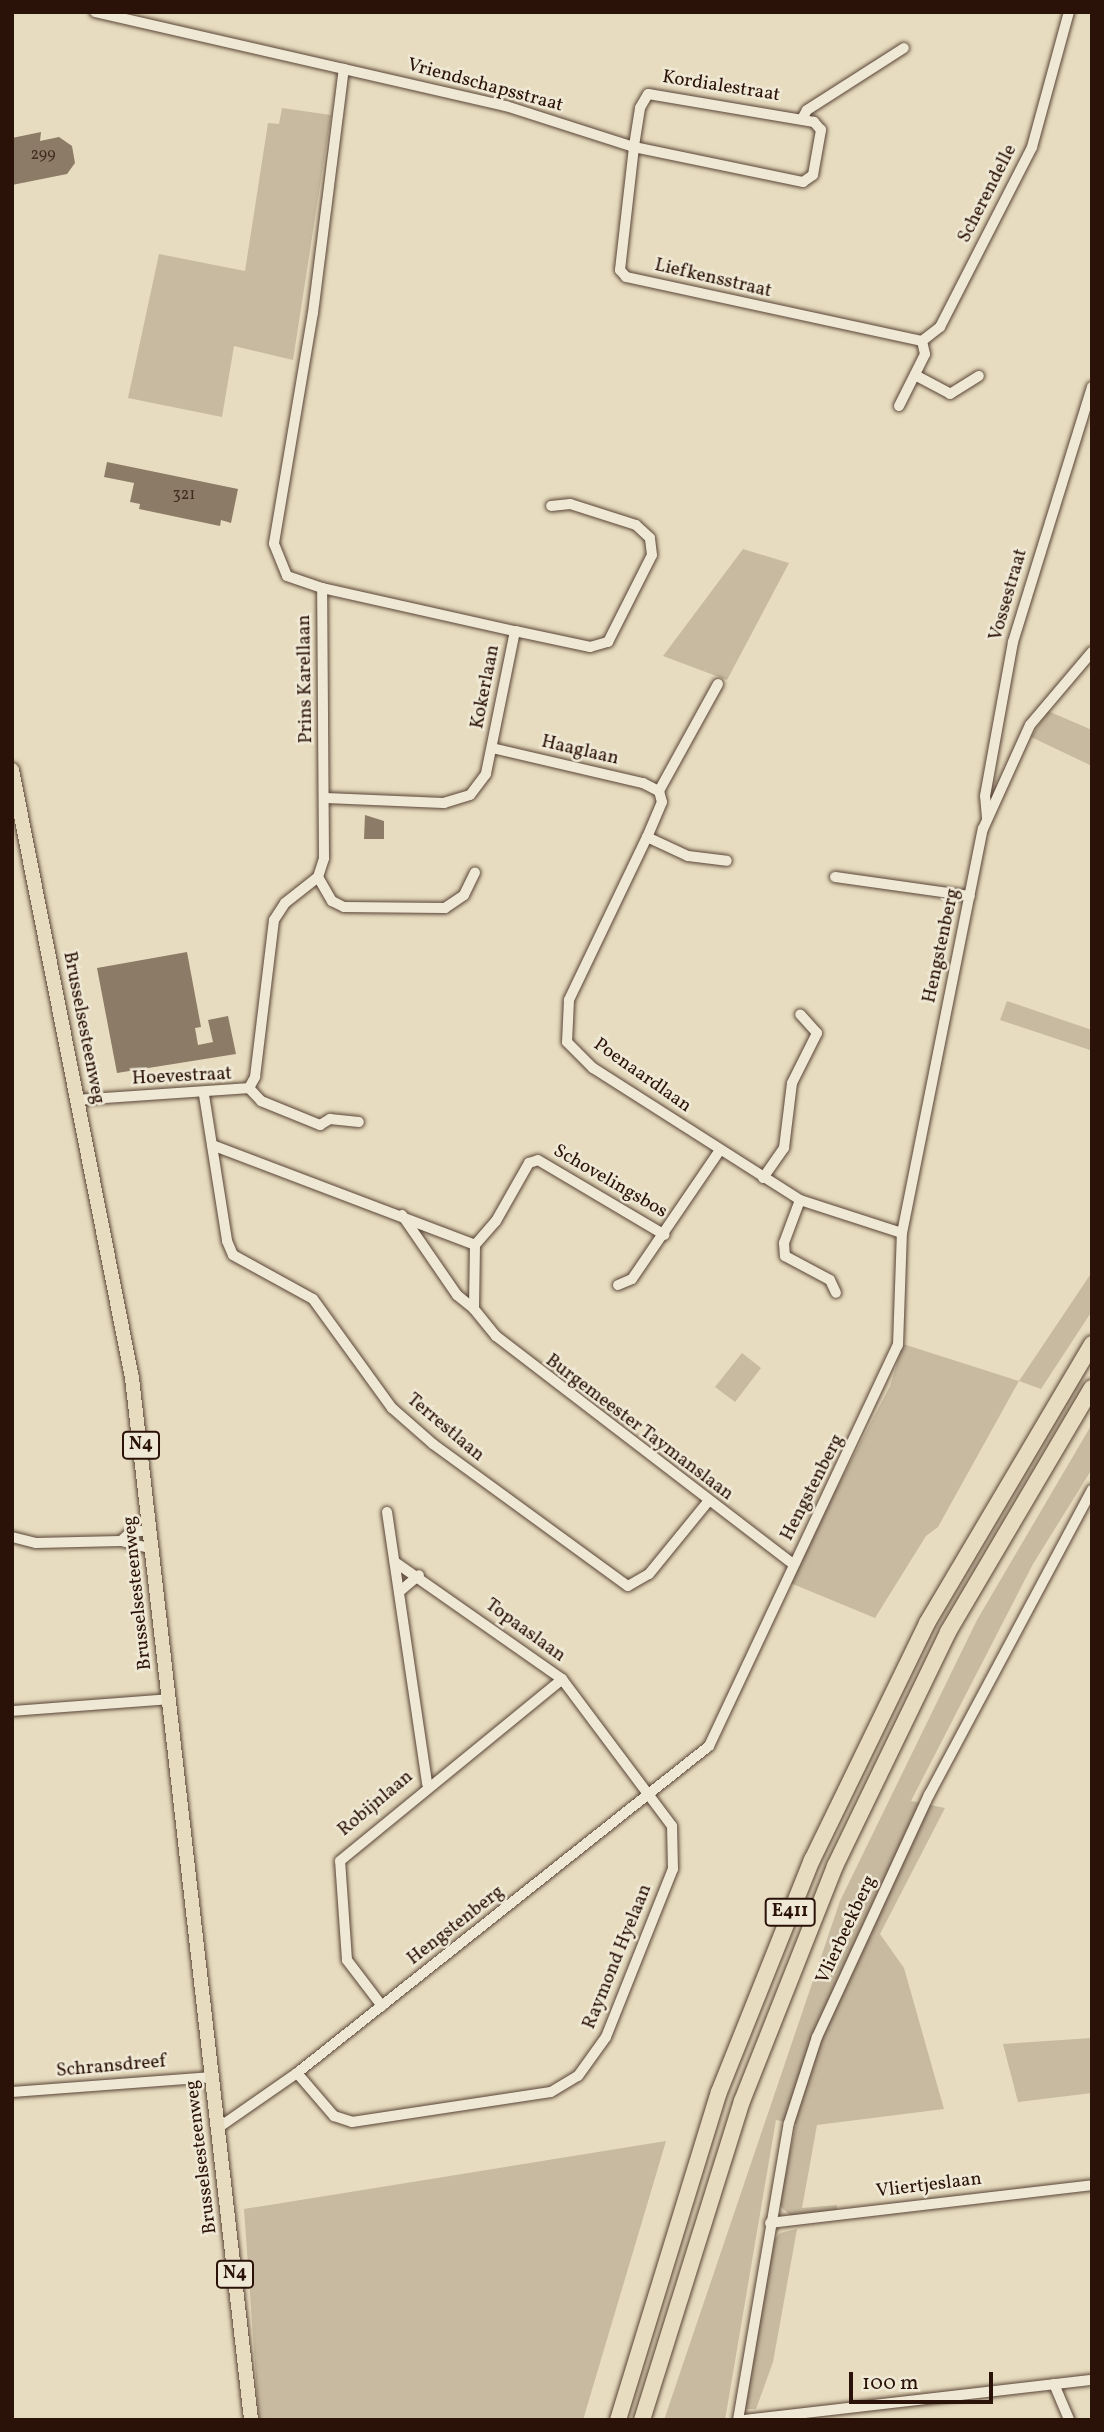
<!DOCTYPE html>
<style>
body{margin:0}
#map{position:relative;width:1104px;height:2432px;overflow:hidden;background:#e7dcbf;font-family:Vollkorn,serif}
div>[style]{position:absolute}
.green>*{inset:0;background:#c7baa0}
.building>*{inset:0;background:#8c7b67}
.roads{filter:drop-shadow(0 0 2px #594436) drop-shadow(0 0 2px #594436)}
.minor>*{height:10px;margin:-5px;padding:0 5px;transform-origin:5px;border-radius:5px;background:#efe8d5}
.major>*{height:14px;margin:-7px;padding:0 7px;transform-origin:7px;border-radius:7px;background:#e7dcbf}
.highway>*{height:16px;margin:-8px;padding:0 8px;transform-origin:8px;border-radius:8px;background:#e7dcbf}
span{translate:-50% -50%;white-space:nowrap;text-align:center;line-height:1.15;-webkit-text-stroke:5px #efe8d5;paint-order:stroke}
.number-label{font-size:16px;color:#422c20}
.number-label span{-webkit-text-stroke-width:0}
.shield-label span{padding:2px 5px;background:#efe8d5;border:2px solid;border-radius:5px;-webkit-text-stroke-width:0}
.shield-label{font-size:18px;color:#2a1208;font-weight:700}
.street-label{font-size:19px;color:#2a1208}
.frame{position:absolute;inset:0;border:14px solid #2a1208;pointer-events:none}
.scale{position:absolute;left:849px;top:2372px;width:144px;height:32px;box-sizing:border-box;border:4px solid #2a1208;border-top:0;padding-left:9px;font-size:21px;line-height:24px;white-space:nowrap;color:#2a1208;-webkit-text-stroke:5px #efe8d5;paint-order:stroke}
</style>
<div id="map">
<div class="green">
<div style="clip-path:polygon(282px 108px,331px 115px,293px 360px,234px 346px,222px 417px,128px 398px,159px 254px,245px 271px,268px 123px,279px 124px)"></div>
<div style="clip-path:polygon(743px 549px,789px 563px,727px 680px,663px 656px)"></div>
<div style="clip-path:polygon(1048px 711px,1092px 730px,1092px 766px,1031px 737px)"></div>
<div style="clip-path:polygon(1007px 1001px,1092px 1030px,1090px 1050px,1000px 1020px)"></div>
<div style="clip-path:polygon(1092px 1272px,1092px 1311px,1041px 1389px,1019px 1381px,938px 1527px,926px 1536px,875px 1618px,788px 1582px,890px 1386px,903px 1344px,1019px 1381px)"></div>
<div style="clip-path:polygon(742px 1353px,761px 1368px,735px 1402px,715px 1387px)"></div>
<div style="clip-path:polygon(1092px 1424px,1092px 1469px,1033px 1564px,911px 1801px,945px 1808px,880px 1934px,904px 1968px,944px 2109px,817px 2125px,802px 2208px,837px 2205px,837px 2211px,792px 2217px,779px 2205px,796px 2124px,776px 2120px,725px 2420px,664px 2420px,840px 1901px,977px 1620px)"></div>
<div style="clip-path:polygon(1092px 2038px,1092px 2093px,1018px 2102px,1003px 2044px)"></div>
<div style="clip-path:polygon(666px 2141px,583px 2420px,259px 2420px,244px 2209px)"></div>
<div style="clip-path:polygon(797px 2229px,773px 2362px,756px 2409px,745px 2409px,772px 2242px,780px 2233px)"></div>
</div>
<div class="building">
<div style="clip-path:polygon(41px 132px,40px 141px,59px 137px,72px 146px,75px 163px,67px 174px,12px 185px,12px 138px)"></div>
<div style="clip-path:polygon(107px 462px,238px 489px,231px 523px,221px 520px,220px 526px,139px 509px,140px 504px,130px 502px,134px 483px,104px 477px)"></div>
<div style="clip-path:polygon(365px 815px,384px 821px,384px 839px,364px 839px)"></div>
<div style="clip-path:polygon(187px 952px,201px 1027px,195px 1028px,198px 1045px,213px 1042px,208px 1020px,228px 1016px,236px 1054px,117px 1073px,97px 968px)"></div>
</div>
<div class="roads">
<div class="minor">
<div style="left:95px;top:12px;width:422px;rotate:12.9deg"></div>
<div style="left:506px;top:106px;width:134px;rotate:17.8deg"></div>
<div style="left:634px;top:147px;width:173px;rotate:11.7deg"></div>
<div style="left:803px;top:182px;width:12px;rotate:-35deg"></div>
<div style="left:813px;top:175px;width:46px;rotate:-79.9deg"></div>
<div style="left:821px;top:130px;width:11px;rotate:-131deg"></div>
<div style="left:814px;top:122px;width:168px;rotate:-170.4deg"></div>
<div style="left:648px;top:94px;width:16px;rotate:120deg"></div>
<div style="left:640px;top:108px;width:39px;rotate:99deg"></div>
<div style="left:634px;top:147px;width:124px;rotate:96.5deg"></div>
<div style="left:620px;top:270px;width:9px;rotate:49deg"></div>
<div style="left:626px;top:277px;width:303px;rotate:12.2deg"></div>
<div style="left:802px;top:119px;width:10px;rotate:-61deg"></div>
<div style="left:807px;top:110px;width:115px;rotate:-32.6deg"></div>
<div style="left:915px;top:375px;width:40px;rotate:28deg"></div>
<div style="left:950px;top:394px;width:34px;rotate:-32deg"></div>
<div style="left:899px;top:406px;width:58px;rotate:-63.4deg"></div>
<div style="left:925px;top:354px;width:13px;rotate:-103deg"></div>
<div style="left:922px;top:341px;width:23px;rotate:-38deg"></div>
<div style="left:940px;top:327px;width:202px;rotate:-62.9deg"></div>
<div style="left:1032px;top:147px;width:140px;rotate:-74.7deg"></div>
<div style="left:322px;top:588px;width:198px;rotate:12.6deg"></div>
<div style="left:515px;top:631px;width:146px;rotate:101.5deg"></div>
<div style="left:486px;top:774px;width:26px;rotate:127deg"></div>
<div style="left:470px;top:795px;width:27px;rotate:163deg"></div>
<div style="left:444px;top:803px;width:119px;rotate:-177.6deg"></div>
<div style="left:515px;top:631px;width:77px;rotate:12deg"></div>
<div style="left:590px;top:647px;width:19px;rotate:-16deg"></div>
<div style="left:608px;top:642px;width:97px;rotate:-63.2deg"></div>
<div style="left:652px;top:555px;width:17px;rotate:-97deg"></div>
<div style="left:650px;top:538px;width:19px;rotate:-137deg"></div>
<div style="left:636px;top:525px;width:69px;rotate:-162.3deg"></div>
<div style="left:570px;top:504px;width:19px;rotate:174deg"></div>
<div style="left:718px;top:684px;width:122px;rotate:118.9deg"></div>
<div style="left:659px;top:791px;width:11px;rotate:75deg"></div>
<div style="left:662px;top:802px;width:38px;rotate:113deg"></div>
<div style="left:647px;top:837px;width:181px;rotate:115.6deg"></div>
<div style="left:569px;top:1000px;width:42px;rotate:92.7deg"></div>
<div style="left:567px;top:1042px;width:37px;rotate:45deg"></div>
<div style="left:593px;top:1068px;width:246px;rotate:32.5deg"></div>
<div style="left:800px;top:1200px;width:107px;rotate:17.9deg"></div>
<div style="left:492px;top:748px;width:155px;rotate:13.1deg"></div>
<div style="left:643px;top:783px;width:18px;rotate:27deg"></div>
<div style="left:987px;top:818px;width:22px;rotate:-95deg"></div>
<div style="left:985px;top:796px;width:157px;rotate:-79.7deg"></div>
<div style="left:1013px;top:642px;width:267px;rotate:-72.8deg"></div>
<div style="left:647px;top:837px;width:45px;rotate:24.9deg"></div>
<div style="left:688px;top:856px;width:39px;rotate:7deg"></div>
<div style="left:318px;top:877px;width:28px;rotate:60deg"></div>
<div style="left:332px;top:901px;width:13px;rotate:27deg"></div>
<div style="left:344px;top:907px;width:101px;rotate:0.6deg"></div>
<div style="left:445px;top:908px;width:23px;rotate:-34deg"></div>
<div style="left:464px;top:895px;width:25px;rotate:-64deg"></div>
<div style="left:835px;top:877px;width:136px;rotate:8deg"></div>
<div style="left:249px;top:1088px;width:13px;rotate:-61deg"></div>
<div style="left:255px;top:1077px;width:158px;rotate:-83.1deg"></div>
<div style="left:274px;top:920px;width:20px;rotate:-57deg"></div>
<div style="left:285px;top:903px;width:42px;rotate:-38.2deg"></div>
<div style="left:318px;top:877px;width:20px;rotate:-72deg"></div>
<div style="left:324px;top:858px;width:270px;rotate:-90.4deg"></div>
<div style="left:322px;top:588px;width:37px;rotate:-161deg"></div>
<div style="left:287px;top:576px;width:35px;rotate:-112deg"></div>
<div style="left:274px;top:543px;width:233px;rotate:-80.4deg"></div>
<div style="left:313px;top:313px;width:246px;rotate:-82.8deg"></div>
<div style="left:249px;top:1088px;width:18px;rotate:47deg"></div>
<div style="left:261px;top:1101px;width:64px;rotate:22.1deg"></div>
<div style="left:320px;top:1125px;width:12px;rotate:-31deg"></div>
<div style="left:330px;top:1119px;width:29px;rotate:6deg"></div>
<div style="left:204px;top:1095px;width:148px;rotate:81deg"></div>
<div style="left:227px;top:1241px;width:15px;rotate:67deg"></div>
<div style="left:233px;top:1255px;width:91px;rotate:28.8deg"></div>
<div style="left:313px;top:1299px;width:135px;rotate:54.1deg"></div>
<div style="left:392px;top:1408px;width:55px;rotate:41.3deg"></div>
<div style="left:433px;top:1444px;width:241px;rotate:36.1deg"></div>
<div style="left:628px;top:1586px;width:24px;rotate:-30deg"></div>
<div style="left:649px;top:1574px;width:92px;rotate:-50.8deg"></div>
<div style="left:77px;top:1100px;width:172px;rotate:-4deg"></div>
<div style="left:212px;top:1145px;width:281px;rotate:20.8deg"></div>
<div style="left:475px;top:1245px;width:64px;rotate:90.9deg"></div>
<div style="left:474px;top:1309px;width:35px;rotate:51deg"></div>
<div style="left:496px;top:1336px;width:374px;rotate:37.5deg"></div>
<div style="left:763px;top:1178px;width:37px;rotate:-55deg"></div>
<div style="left:784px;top:1148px;width:65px;rotate:-83deg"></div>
<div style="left:792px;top:1083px;width:56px;rotate:-63.4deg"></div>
<div style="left:817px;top:1033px;width:25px;rotate:-132deg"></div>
<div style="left:800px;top:1200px;width:46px;rotate:110.4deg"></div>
<div style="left:784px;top:1243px;width:13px;rotate:86deg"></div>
<div style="left:785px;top:1256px;width:51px;rotate:28.1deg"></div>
<div style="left:830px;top:1280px;width:14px;rotate:65deg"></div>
<div style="left:402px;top:1215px;width:97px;rotate:55.5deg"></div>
<div style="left:457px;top:1295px;width:22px;rotate:39deg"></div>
<div style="left:475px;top:1245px;width:32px;rotate:-49deg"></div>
<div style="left:496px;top:1221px;width:67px;rotate:-60.4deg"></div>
<div style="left:529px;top:1163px;width:9px;rotate:-18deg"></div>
<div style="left:538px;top:1160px;width:147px;rotate:30.6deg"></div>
<div style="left:618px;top:1285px;width:15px;rotate:-23deg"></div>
<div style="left:632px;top:1279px;width:156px;rotate:-55.7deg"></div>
<div style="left:387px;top:1512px;width:275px;rotate:81.6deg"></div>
<div style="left:12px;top:1537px;width:25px;rotate:14deg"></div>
<div style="left:36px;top:1543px;width:85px;rotate:-1.3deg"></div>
<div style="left:121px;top:1541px;width:33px;rotate:14deg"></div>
<div style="left:121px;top:1541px;width:13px;rotate:-42deg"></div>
<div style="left:131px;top:1532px;width:20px;rotate:-6deg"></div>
<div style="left:399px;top:1592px;width:26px;rotate:-40deg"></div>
<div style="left:12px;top:1711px;width:158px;rotate:-4.3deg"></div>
<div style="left:382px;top:2006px;width:58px;rotate:-127.3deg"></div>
<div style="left:347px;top:1960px;width:99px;rotate:-94deg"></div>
<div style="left:340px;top:1861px;width:287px;rotate:-39.3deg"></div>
<div style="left:297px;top:2073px;width:57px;rotate:49.3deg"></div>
<div style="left:334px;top:2116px;width:19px;rotate:18deg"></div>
<div style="left:352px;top:2122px;width:201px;rotate:-8.6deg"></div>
<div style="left:551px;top:2092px;width:31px;rotate:-31deg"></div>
<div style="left:578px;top:2076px;width:48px;rotate:-54.3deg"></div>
<div style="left:606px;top:2037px;width:181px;rotate:-68.3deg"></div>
<div style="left:673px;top:1869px;width:43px;rotate:-91.3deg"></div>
<div style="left:672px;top:1826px;width:184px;rotate:-126.8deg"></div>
<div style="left:562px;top:1679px;width:204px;rotate:-145deg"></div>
<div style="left:12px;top:2092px;width:201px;rotate:-4.3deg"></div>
<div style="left:218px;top:2128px;width:96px;rotate:-34.8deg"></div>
<div style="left:297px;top:2073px;width:526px;rotate:-38.44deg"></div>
<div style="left:709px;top:1746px;width:443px;rotate:-64.8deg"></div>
<div style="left:898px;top:1345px;width:112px;rotate:-88deg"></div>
<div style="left:902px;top:1233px;width:412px;rotate:-78.7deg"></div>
<div style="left:983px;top:829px;width:114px;rotate:-65.7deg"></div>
<div style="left:1030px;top:725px;width:96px;rotate:-49.7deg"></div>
<div style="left:770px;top:2223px;width:324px;rotate:-6.7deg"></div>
<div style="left:1054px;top:2384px;width:39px;rotate:67deg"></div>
<div style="left:738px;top:2420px;width:301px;rotate:-80.3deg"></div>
<div style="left:789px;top:2123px;width:90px;rotate:-72deg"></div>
<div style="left:817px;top:2037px;width:267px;rotate:-65.2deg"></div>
<div style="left:929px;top:1795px;width:346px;rotate:-61.9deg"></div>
<div style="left:745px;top:2420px;width:349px;rotate:-6.6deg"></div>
</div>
<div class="major">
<div style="left:12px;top:770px;width:620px;rotate:78.84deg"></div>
<div style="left:132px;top:1378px;width:1049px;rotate:83.48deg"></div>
</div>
<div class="highway">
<div style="left:618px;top:2420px;width:343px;rotate:-72.9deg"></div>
<div style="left:719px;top:2092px;width:250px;rotate:-68.2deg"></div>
<div style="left:812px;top:1860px;width:263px;rotate:-64.1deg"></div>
<div style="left:927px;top:1623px;width:324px;rotate:-59.4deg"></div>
<div style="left:642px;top:2420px;width:334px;rotate:-72.6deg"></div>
<div style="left:742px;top:2101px;width:253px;rotate:-68.4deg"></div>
<div style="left:835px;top:1866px;width:260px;rotate:-64.2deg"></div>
<div style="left:948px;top:1632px;width:283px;rotate:-59.5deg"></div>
</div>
</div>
<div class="number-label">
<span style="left:43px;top:155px">299</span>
<span style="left:184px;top:495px">321</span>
</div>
<div class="shield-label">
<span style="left:141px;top:1445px">N4</span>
<span style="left:790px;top:1912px">E411</span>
<span style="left:235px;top:2274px">N4</span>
</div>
<div class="street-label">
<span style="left:485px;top:86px;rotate:15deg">Vriendschapsstraat</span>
<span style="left:721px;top:87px;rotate:9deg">Kordialestraat</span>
<span style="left:988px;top:194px;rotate:-63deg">Scherendelle</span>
<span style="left:713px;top:279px;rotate:13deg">Liefkensstraat</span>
<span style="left:1009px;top:595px;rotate:-74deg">Vossestraat</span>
<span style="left:306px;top:679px;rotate:-91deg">Prins Karellaan</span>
<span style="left:486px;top:687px;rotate:-79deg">Kokerlaan</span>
<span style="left:580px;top:751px;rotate:13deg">Haaglaan</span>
<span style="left:942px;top:946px;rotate:-78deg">Hengstenberg</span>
<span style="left:83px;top:1028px;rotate:79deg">Brusselsesteenweg</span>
<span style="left:642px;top:1076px;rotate:35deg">Poenaardlaan</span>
<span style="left:182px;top:1077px;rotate:-3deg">Hoevestraat</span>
<span style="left:610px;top:1182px;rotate:30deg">Schovelingsbos</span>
<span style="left:445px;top:1428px;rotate:40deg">Terrestlaan</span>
<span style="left:639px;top:1428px;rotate:37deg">Burgemeester Taymanslaan</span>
<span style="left:813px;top:1488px;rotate:-63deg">Hengstenberg</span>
<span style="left:138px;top:1593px;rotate:-96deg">Brusselsesteenweg</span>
<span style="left:525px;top:1631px;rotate:36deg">Topaaslaan</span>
<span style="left:376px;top:1804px;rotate:-40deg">Robijnlaan</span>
<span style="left:456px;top:1926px;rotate:-38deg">Hengstenberg</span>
<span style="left:847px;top:1930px;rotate:-65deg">Vlierbeekberg</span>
<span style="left:618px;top:1957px;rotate:-68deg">Raymond Hyelaan</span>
<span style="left:111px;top:2067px;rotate:-5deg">Schransdreef</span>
<span style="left:202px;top:2157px;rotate:-97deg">Brusselsesteenweg</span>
<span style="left:929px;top:2186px;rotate:-7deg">Vliertjeslaan</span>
</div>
<div class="frame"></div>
<div class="scale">100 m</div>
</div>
